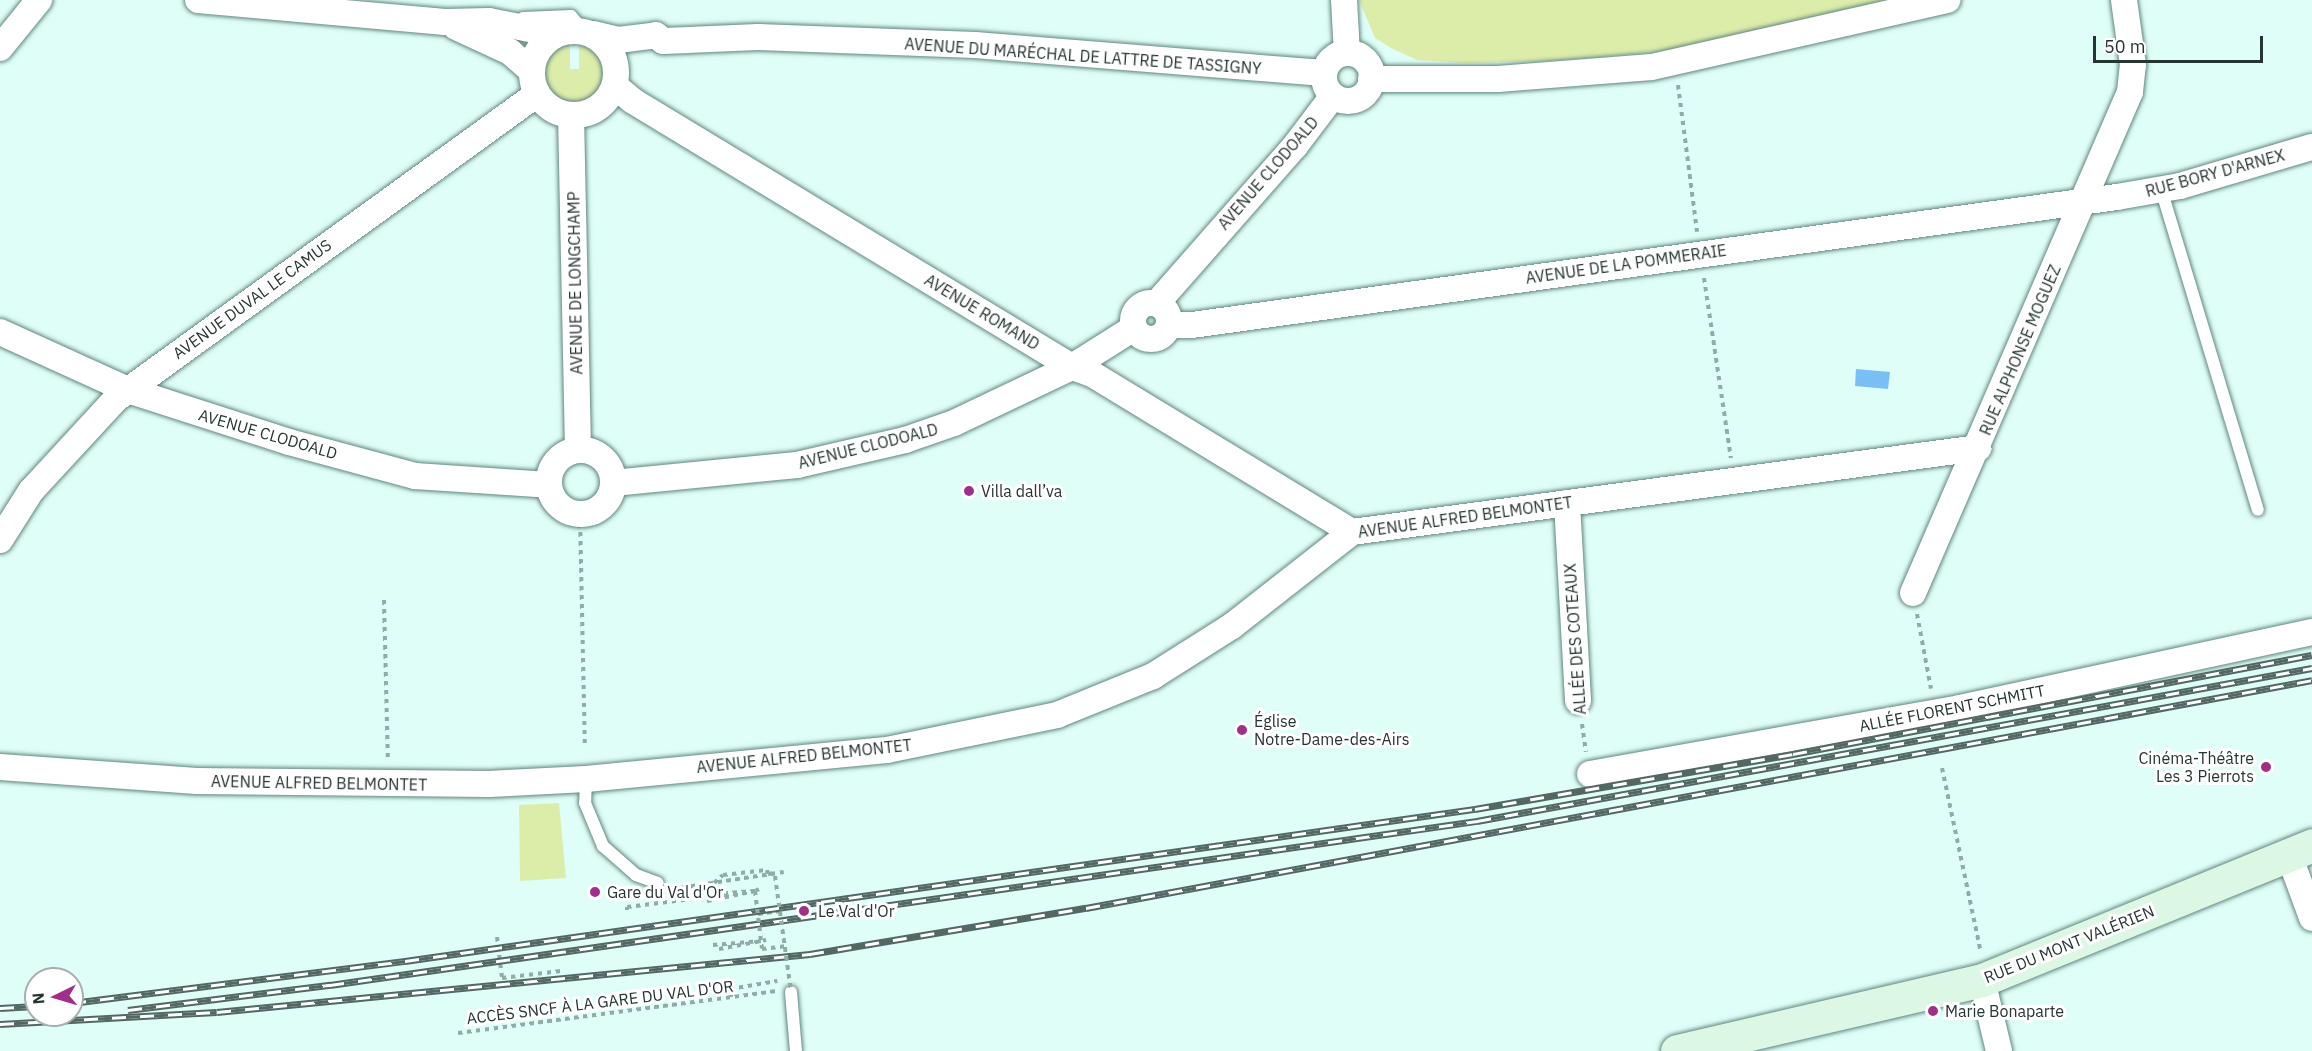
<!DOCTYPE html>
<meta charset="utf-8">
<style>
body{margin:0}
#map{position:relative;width:2312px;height:1051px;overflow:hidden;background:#defef7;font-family:"IBM Plex Sans",sans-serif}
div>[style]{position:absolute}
.green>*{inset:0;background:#dcedaa}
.water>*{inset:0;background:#79bff6}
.path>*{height:4px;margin-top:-2px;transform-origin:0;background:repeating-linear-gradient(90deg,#91aba5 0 4.5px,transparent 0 9px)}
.roads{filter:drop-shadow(0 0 2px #61867f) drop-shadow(0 0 2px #61867f)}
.lane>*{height:12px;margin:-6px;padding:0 6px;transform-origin:6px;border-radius:6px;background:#fff}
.street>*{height:26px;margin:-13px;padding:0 13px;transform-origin:13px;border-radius:13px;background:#fff}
.street>.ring{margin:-13px;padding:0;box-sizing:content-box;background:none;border:26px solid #fff;border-radius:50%}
.secondary>*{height:33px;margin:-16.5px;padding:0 16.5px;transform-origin:16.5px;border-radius:16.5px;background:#dcf7e3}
.rail>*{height:7px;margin-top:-3.5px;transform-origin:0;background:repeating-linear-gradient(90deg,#fff 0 14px,#536763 0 28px);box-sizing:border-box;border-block:2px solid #536763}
.path-bridge>*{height:4px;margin-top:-2px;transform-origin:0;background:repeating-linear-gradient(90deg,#91aba5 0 4.5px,transparent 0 9px)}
.dots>*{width:16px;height:16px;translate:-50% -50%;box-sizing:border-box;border:3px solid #fff;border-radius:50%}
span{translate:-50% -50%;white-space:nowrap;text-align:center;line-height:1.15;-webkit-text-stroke:6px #fff;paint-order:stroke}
.street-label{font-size:16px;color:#253532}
.poi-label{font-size:16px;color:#253532}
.left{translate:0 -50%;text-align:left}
.right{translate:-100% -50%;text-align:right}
.north{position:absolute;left:24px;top:967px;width:60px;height:60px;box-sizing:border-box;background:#fff;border:2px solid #a8aead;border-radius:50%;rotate:265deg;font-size:16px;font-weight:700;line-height:24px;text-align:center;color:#253532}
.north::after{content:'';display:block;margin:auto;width:21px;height:27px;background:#a02f8c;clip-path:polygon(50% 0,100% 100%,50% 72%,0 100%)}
.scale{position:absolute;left:2093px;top:36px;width:170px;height:27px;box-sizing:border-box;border:3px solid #253532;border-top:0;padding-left:8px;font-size:18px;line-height:21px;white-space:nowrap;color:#253532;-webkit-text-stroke:4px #fff;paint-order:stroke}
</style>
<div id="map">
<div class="green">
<div style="clip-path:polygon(1359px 0,1914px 0,1701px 48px,1550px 61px,1466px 63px,1417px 60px,1393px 49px,1375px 38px)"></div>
<div style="clip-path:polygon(570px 41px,570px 69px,579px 69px,579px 41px,598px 50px,607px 68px,603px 91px,581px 107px,558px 103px,545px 90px,541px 80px,546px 57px,555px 47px)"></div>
<div style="clip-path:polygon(559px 803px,566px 878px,520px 881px,519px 805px)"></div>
</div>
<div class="water">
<div style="clip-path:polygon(1856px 369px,1890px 372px,1888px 389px,1855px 386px)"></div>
</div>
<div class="path">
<div style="left:1678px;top:85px;width:148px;rotate:82.6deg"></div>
<div style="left:1704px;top:278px;width:182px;rotate:81.5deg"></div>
<div style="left:580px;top:514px;width:230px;rotate:88.8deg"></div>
<div style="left:384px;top:600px;width:161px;rotate:88.6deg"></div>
<div style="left:1917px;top:614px;width:76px;rotate:79.4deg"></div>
<div style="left:1582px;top:724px;width:28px;rotate:82deg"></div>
<div style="left:1942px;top:768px;width:189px;rotate:78.1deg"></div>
<div style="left:714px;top:883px;width:12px;rotate:-42deg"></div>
<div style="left:723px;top:875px;width:44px;rotate:-6.5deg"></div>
<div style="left:767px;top:870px;width:4px;rotate:76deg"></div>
<div style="left:768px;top:874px;width:6px;rotate:-9deg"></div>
<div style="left:673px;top:889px;width:112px;rotate:-8.7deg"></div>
<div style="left:707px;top:901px;width:49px;rotate:-11.8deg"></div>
<div style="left:755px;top:891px;width:43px;rotate:176deg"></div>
<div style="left:627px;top:910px;width:3px;rotate:-90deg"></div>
<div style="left:627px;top:907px;width:65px;rotate:-7deg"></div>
<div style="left:758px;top:914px;width:22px;rotate:-8deg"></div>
<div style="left:497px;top:937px;width:41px;rotate:83deg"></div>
<div style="left:502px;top:978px;width:59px;rotate:-6.8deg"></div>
<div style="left:713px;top:945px;width:48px;rotate:-4.8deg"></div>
<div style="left:719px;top:949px;width:48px;rotate:-10.8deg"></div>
<div style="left:731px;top:997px;width:8px;rotate:-97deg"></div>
<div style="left:730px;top:989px;width:48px;rotate:-9.7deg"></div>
<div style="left:458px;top:1033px;width:321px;rotate:-7.5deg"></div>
</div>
<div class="roads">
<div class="lane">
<div style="left:523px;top:18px;width:48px;rotate:-2.4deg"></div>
<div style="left:571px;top:16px;width:20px;rotate:49deg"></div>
<div style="left:2161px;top:189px;width:335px;rotate:73.2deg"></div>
<div style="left:586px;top:779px;width:24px;rotate:92deg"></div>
<div style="left:585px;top:803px;width:47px;rotate:67.3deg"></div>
<div style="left:603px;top:846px;width:44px;rotate:41.3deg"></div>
<div style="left:636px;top:875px;width:23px;rotate:20deg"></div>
<div style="left:791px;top:992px;width:59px;rotate:85.2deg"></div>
</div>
<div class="street">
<div style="left:198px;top:0;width:248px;rotate:5.1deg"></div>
<div style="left:445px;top:22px;width:44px;rotate:-1.3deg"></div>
<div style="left:489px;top:21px;width:67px;rotate:11.1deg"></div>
<div style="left:1344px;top:0;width:53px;rotate:86.8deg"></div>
<div style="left:456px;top:27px;width:60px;rotate:24.8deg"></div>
<div style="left:510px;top:52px;width:29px;rotate:41deg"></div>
<div class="ring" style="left:532px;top:31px;width:58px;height:58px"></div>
<div style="left:593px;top:34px;width:26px;rotate:13deg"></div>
<div style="left:618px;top:40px;width:38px;rotate:-7deg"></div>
<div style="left:656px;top:35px;width:9px;rotate:41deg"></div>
<div style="left:663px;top:41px;width:95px;rotate:-2.4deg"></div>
<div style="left:758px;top:37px;width:217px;rotate:2.1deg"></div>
<div style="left:975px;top:45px;width:350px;rotate:4.6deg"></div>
<div style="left:0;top:48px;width:62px;rotate:-50.9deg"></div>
<div class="ring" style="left:1324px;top:53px;width:22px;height:22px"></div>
<div style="left:1371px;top:79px;width:127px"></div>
<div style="left:1498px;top:79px;width:154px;rotate:-4.5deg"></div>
<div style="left:1652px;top:67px;width:303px;rotate:-12.8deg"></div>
<div style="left:615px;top:86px;width:23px;rotate:40deg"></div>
<div style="left:633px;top:101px;width:513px;rotate:31.21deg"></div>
<div style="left:1072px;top:367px;width:21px;rotate:19deg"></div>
<div style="left:1092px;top:374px;width:304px;rotate:31.3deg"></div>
<div style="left:571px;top:115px;width:335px;rotate:88.8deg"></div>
<div class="ring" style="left:1133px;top:303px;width:10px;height:10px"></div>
<div style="left:1157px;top:303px;width:209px;rotate:-48.7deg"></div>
<div style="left:1295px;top:146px;width:63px;rotate:-52.8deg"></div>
<div style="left:1169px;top:325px;width:23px"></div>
<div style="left:1192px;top:325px;width:934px;rotate:-7.88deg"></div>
<div style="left:2117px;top:197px;width:64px;rotate:-9.9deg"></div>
<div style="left:2180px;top:186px;width:138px;rotate:-16.5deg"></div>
<div style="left:0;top:332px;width:141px;rotate:24.4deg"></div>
<div style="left:128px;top:390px;width:169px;rotate:17.9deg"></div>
<div style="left:289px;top:442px;width:131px;rotate:15.1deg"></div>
<div style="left:415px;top:476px;width:134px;rotate:3.8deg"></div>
<div class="ring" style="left:549px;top:450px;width:38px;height:38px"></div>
<div style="left:613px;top:483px;width:185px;rotate:-5.6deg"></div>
<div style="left:797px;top:465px;width:111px;rotate:-13deg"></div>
<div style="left:905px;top:440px;width:52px;rotate:-19.1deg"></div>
<div style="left:954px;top:423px;width:131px;rotate:-25.4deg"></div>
<div style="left:1072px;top:367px;width:73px;rotate:-32.2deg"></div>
<div style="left:1567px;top:503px;width:198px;rotate:86.8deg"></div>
<div style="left:0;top:540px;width:58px;rotate:-57.7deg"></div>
<div style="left:31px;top:491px;width:125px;rotate:-47.3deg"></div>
<div style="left:116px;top:399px;width:520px;rotate:-35.92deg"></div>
<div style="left:1913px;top:593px;width:546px;rotate:-66.58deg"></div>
<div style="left:2130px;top:92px;width:27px;rotate:-84deg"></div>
<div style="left:2133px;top:65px;width:66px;rotate:-97.9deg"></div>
<div style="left:0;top:767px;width:197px;rotate:4.1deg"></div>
<div style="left:197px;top:781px;width:292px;rotate:0.6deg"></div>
<div style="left:489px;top:784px;width:97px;rotate:-3deg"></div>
<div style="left:586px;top:779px;width:302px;rotate:-5.5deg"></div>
<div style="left:887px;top:750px;width:174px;rotate:-11.6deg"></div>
<div style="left:1057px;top:715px;width:104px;rotate:-22.1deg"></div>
<div style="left:1153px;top:676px;width:93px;rotate:-32.3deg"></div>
<div style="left:1232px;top:626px;width:152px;rotate:-38.1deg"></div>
<div style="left:1352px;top:532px;width:632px;rotate:-7.64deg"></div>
<div style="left:1590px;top:774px;width:376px;rotate:-10.1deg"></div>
<div style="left:1960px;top:708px;width:360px;rotate:-12.2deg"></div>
<div style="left:2289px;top:855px;width:67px;rotate:69.9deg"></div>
<div style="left:1982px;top:980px;width:73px;rotate:76.5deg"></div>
</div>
<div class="secondary">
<div style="left:1677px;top:1051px;width:313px;rotate:-13.1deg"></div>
<div style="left:1982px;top:980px;width:357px;rotate:-22.2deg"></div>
</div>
</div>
<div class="rail">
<div style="left:72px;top:1003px;width:336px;rotate:-7.2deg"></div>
<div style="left:405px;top:961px;width:1081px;rotate:-8.09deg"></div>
<div style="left:1475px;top:809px;width:323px;rotate:-9.8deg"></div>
<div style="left:1793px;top:754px;width:528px;rotate:-10.8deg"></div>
<div style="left:0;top:1008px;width:36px;rotate:-3deg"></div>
<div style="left:128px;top:1010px;width:204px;rotate:-7.1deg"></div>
<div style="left:330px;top:985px;width:1159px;rotate:-8.14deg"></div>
<div style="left:1477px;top:821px;width:849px;rotate:-10.38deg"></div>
<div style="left:0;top:1024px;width:217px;rotate:-3.2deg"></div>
<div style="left:217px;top:1012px;width:596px;rotate:-5.59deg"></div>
<div style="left:810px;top:954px;width:280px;rotate:-9.5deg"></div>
<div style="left:1086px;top:908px;width:1247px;rotate:-10.53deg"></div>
</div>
<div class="path-bridge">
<div style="left:775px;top:876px;width:117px;rotate:82.1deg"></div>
<div style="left:759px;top:889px;width:4px;rotate:153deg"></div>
<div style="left:755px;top:891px;width:58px;rotate:83.1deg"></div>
<div style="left:762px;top:949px;width:23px;rotate:-7deg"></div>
</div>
<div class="dots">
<div style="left:969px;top:491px;background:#a02f8c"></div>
<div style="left:1242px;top:730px;background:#a02f8c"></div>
<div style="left:2266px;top:767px;background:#a02f8c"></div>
<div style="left:595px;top:892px;background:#a02f8c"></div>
<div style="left:804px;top:911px;background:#a02f8c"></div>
<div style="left:1933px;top:1011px;background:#a02f8c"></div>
</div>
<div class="street-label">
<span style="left:1083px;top:56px;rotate:4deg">AVENUE DU MARÉCHAL DE LATTRE DE TASSIGNY</span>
<span style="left:1268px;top:173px;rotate:-49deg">AVENUE CLODOALD</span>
<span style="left:2215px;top:173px;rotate:-15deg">RUE BORY D'ARNEX</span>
<span style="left:1626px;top:264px;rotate:-8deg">AVENUE DE LA POMMERAIE</span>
<span style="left:575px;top:283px;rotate:-91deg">AVENUE DE LONGCHAMP</span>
<span style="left:252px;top:299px;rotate:-36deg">AVENUE DUVAL LE CAMUS</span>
<span style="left:982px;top:312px;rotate:31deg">AVENUE ROMAND</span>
<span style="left:2020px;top:350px;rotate:-67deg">RUE ALPHONSE MOGUEZ</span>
<span style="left:268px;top:434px;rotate:16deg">AVENUE CLODOALD</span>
<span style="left:868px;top:446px;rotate:-14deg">AVENUE CLODOALD</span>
<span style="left:1465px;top:517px;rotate:-8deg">AVENUE ALFRED BELMONTET</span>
<span style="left:1575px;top:639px;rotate:-94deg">ALLÉE DES COTEAUX</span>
<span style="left:1952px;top:708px;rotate:-11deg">ALLÉE FLORENT SCHMITT</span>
<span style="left:804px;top:756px;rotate:-6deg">AVENUE ALFRED BELMONTET</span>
<span style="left:319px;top:783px;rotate:1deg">AVENUE ALFRED BELMONTET</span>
<span style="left:2069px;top:944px;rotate:-22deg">RUE DU MONT VALÉRIEN</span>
<span style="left:600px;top:1002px;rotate:-7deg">ACCÈS SNCF À LA GARE DU VAL D'OR</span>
</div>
<div class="poi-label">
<span class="left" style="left:981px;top:491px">Villa dall’va</span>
<span class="left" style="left:1254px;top:730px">Église<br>Notre-Dame-des-Airs</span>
<span class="right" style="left:2254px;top:767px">Cinéma-Théâtre<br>Les 3 Pierrots</span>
<span class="left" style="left:607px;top:892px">Gare du Val d'Or</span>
<span class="left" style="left:818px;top:911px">Le Val d'Or</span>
<span class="left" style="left:1945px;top:1011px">Marie Bonaparte</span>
</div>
<div class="north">N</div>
<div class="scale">50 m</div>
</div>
